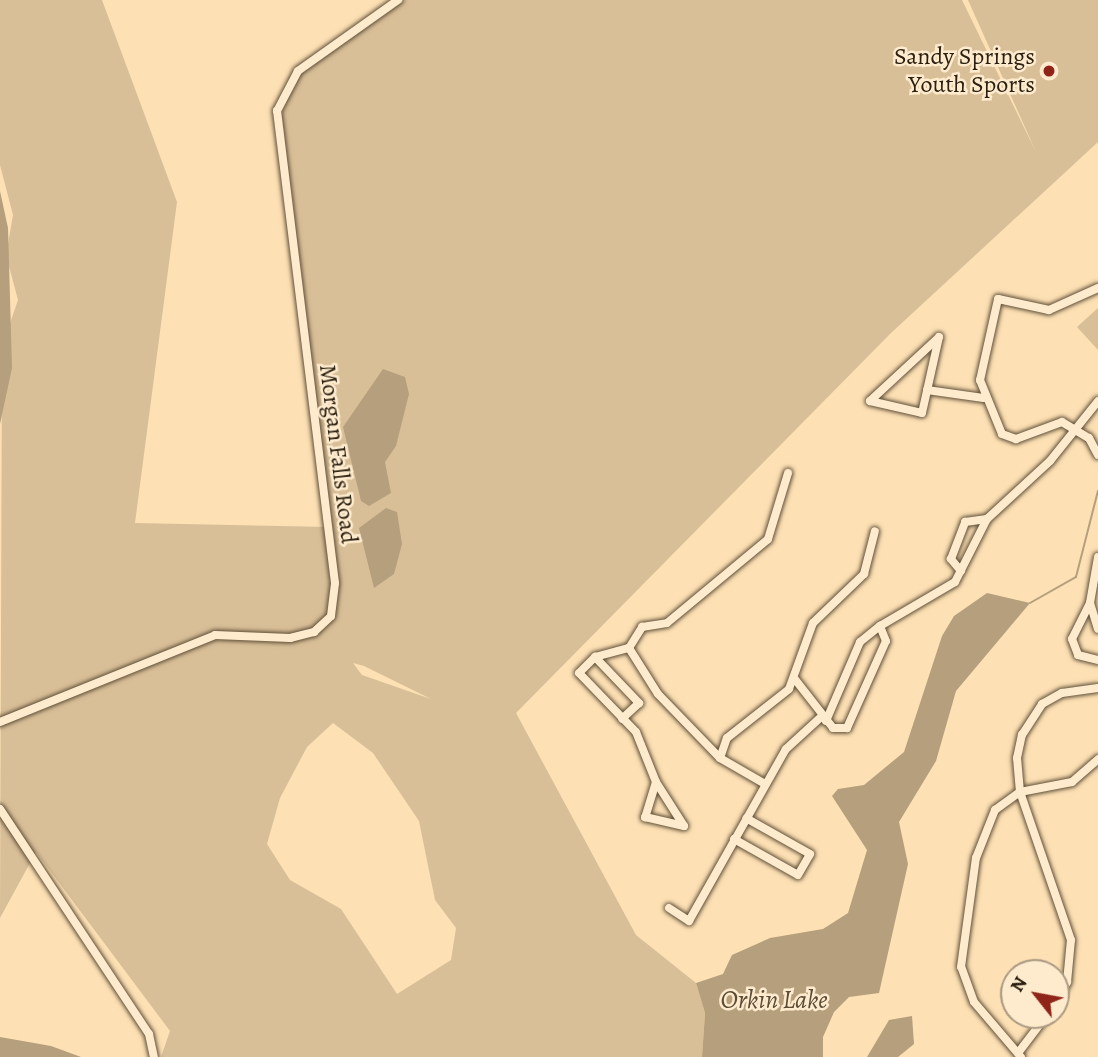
<!DOCTYPE html>
<style>
body{margin:0}
#map{position:relative;width:1098px;height:1057px;overflow:hidden;background:#fde0b4;font-family:Alegreya,serif}
div>[style]{position:absolute}
.green>*{inset:0;background:#d9bf98}
.water>*{inset:0;background:#b69f7c}
.stream>*{height:2px;margin:-1px;padding:0 1px;transform-origin:1px;border-radius:1px;background:#b69f7c}
.roads{filter:drop-shadow(0 0 2px #605039) drop-shadow(0 0 2px #605039)}
.minor>*{height:8px;margin:-4px;padding:0 4px;transform-origin:4px;border-radius:4px;background:#feebce}
.dots>*{width:19px;height:19px;translate:-50% -50%;box-sizing:border-box;border:4px solid #feebce;border-radius:50%}
span{translate:-50% -50%;white-space:nowrap;text-align:center;line-height:1.15;-webkit-text-stroke:5px #feebce;paint-order:stroke}
.poi-label{font-size:24px;color:#2b2010}
.right{translate:-100% -50%;text-align:right}
.street-label{font-size:24px;color:#2b2010}
.water-label{font-size:26px;color:#5c4c36;font-style:italic}
.north{position:absolute;left:1000px;top:959px;width:70px;height:70px;box-sizing:border-box;background:#feebce;border:2px solid #aa9a82;border-radius:50%;rotate:301deg;font-size:19px;font-weight:700;line-height:28px;text-align:center;color:#2b2010}
.north::after{content:'';display:block;margin:auto;width:24px;height:32px;background:#8f2418;clip-path:polygon(50% 0,100% 100%,50% 72%,0 100%)}
</style>
<div id="map">
<div class="green">
<div style="clip-path:polygon(evenodd,0 0,102px 0,177px 202px,135px 523px,329px 527px,282px 117px,289px 77px,341px 37px,398px 0,962px 0,1036px 152px,968px 0,1098px 0,1098px 142px,891px 333px,516px 713px,636px 935px,696px 983px,705px 1013px,702px 1057px,161px 1057px,170px 1031px,36px 852px,0 918px,2px 346px,18px 300px,6px 255px,13px 215px,0 165px,0 0,353px 663px,364px 666px,431px 699px,362px 675px,353px 663px,0 0,333px 723px,373px 753px,419px 821px,435px 900px,456px 928px,451px 960px,397px 994px,341px 909px,290px 880px,267px 844px,280px 798px,307px 747px,333px 723px)"></div>
<div style="clip-path:polygon(1098px 308px,1098px 350px,1077px 327px)"></div>
</div>
<div class="water">
<div style="clip-path:polygon(0 191px,8px 228px,12px 368px,0 424px)"></div>
<div style="clip-path:polygon(383px 369px,405px 377px,409px 394px,396px 446px,385px 462px,391px 493px,369px 506px,361px 501px,343px 427px)"></div>
<div style="clip-path:polygon(386px 508px,397px 512px,402px 544px,394px 574px,374px 588px,359px 528px)"></div>
<div style="clip-path:polygon(987px 593px,1030px 603px,956px 691px,936px 761px,899px 822px,908px 864px,879px 993px,849px 997px,834px 1012px,823px 1037px,823px 1057px,702px 1057px,705px 1013px,696px 983px,723px 974px,732px 955px,770px 938px,823px 929px,848px 913px,867px 850px,832px 796px,838px 789px,864px 785px,904px 752px,942px 636px,954px 616px)"></div>
<div style="clip-path:polygon(912px 1016px,914px 1044px,898px 1057px,867px 1057px,889px 1020px)"></div>
<div style="clip-path:polygon(0 1037px,51px 1046px,81px 1057px,0 1057px)"></div>
</div>
<div class="stream">
<div style="left:1030px;top:603px;width:53px;rotate:-29.5deg"></div>
<div style="left:1076px;top:577px;width:89px;rotate:-75.7deg"></div>
</div>
<div class="roads">
<div class="minor">
<div style="left:1098px;top:288px;width:54px;rotate:155.8deg"></div>
<div style="left:1049px;top:310px;width:52px;rotate:-167.8deg"></div>
<div style="left:998px;top:299px;width:83px;rotate:102.5deg"></div>
<div style="left:980px;top:380px;width:58px;rotate:67.8deg"></div>
<div style="left:1002px;top:434px;width:15px;rotate:20deg"></div>
<div style="left:1016px;top:439px;width:49px;rotate:-20.3deg"></div>
<div style="left:1062px;top:422px;width:31px;rotate:31deg"></div>
<div style="left:1089px;top:438px;width:19px;rotate:62deg"></div>
<div style="left:927px;top:390px;width:57px;rotate:8.1deg"></div>
<div style="left:870px;top:401px;width:53px;rotate:13deg"></div>
<div style="left:922px;top:413px;width:78px;rotate:-77.4deg"></div>
<div style="left:870px;top:401px;width:94px;rotate:-42.8deg"></div>
<div style="left:1098px;top:557px;width:47px;rotate:99.9deg"></div>
<div style="left:1090px;top:603px;width:40px;rotate:116.6deg"></div>
<div style="left:1072px;top:639px;width:17px;rotate:69deg"></div>
<div style="left:1078px;top:655px;width:21px;rotate:14deg"></div>
<div style="left:961px;top:571px;width:16px;rotate:-130deg"></div>
<div style="left:951px;top:559px;width:40px;rotate:-69deg"></div>
<div style="left:965px;top:522px;width:22px;rotate:-8deg"></div>
<div style="left:1090px;top:603px;width:27px;rotate:73deg"></div>
<div style="left:629px;top:648px;width:54px;rotate:57.8deg"></div>
<div style="left:658px;top:694px;width:89px;rotate:45.9deg"></div>
<div style="left:720px;top:758px;width:52px;rotate:30deg"></div>
<div style="left:595px;top:657px;width:64px;rotate:46.3deg"></div>
<div style="left:639px;top:703px;width:23px;rotate:137deg"></div>
<div style="left:794px;top:678px;width:63px;rotate:52deg"></div>
<div style="left:833px;top:728px;width:14px"></div>
<div style="left:847px;top:728px;width:95px;rotate:-65.9deg"></div>
<div style="left:886px;top:641px;width:16px;rotate:-112deg"></div>
<div style="left:880px;top:626px;width:87px;rotate:-30.4deg"></div>
<div style="left:955px;top:582px;width:71px;rotate:-63.1deg"></div>
<div style="left:987px;top:519px;width:86px;rotate:-42.6deg"></div>
<div style="left:1050px;top:461px;width:77px;rotate:-51.3deg"></div>
<div style="left:826px;top:721px;width:86px;rotate:-66.7deg"></div>
<div style="left:860px;top:642px;width:26px;rotate:-39deg"></div>
<div style="left:0;top:722px;width:232px;rotate:-22deg"></div>
<div style="left:215px;top:635px;width:75px;rotate:2.3deg"></div>
<div style="left:290px;top:638px;width:25px;rotate:-14deg"></div>
<div style="left:314px;top:632px;width:23px;rotate:-43deg"></div>
<div style="left:331px;top:616px;width:33px;rotate:-83deg"></div>
<div style="left:335px;top:583px;width:476px;rotate:-97deg"></div>
<div style="left:277px;top:111px;width:45px;rotate:-62.3deg"></div>
<div style="left:298px;top:71px;width:123px;rotate:-35.4deg"></div>
<div style="left:720px;top:758px;width:21px;rotate:-71deg"></div>
<div style="left:727px;top:738px;width:79px;rotate:-38.3deg"></div>
<div style="left:789px;top:689px;width:70px;rotate:-70deg"></div>
<div style="left:813px;top:623px;width:71px;rotate:-43.9deg"></div>
<div style="left:864px;top:574px;width:44px;rotate:-75.7deg"></div>
<div style="left:656px;top:782px;width:37px;rotate:107deg"></div>
<div style="left:645px;top:817px;width:40px;rotate:13deg"></div>
<div style="left:0;top:809px;width:270px;rotate:56.5deg"></div>
<div style="left:149px;top:1034px;width:24px;rotate:78deg"></div>
<div style="left:684px;top:826px;width:52px;rotate:-122.5deg"></div>
<div style="left:656px;top:782px;width:54px;rotate:-111.8deg"></div>
<div style="left:636px;top:732px;width:82px;rotate:-134deg"></div>
<div style="left:579px;top:673px;width:23px;rotate:-45deg"></div>
<div style="left:595px;top:657px;width:35px;rotate:-15deg"></div>
<div style="left:629px;top:648px;width:25px;rotate:-58deg"></div>
<div style="left:642px;top:627px;width:25px;rotate:-9deg"></div>
<div style="left:667px;top:623px;width:131px;rotate:-39.7deg"></div>
<div style="left:768px;top:539px;width:69px;rotate:-73.1deg"></div>
<div style="left:734px;top:839px;width:73px;rotate:29.4deg"></div>
<div style="left:798px;top:875px;width:24px;rotate:-60deg"></div>
<div style="left:810px;top:854px;width:73px;rotate:-150.6deg"></div>
<div style="left:669px;top:908px;width:24px;rotate:33deg"></div>
<div style="left:689px;top:921px;width:197px;rotate:-60.6deg"></div>
<div style="left:786px;top:749px;width:49px;rotate:-42.5deg"></div>
<div style="left:1056px;top:1002px;width:23px;rotate:-61deg"></div>
<div style="left:1067px;top:982px;width:42px;rotate:-84.6deg"></div>
<div style="left:1071px;top:940px;width:157px;rotate:-109deg"></div>
<div style="left:1020px;top:792px;width:34px;rotate:-95deg"></div>
<div style="left:1017px;top:758px;width:24px;rotate:-78deg"></div>
<div style="left:1022px;top:735px;width:37px;rotate:-57deg"></div>
<div style="left:1042px;top:704px;width:23px;rotate:-29deg"></div>
<div style="left:1062px;top:693px;width:36px;rotate:-8deg"></div>
<div style="left:1018px;top:1053px;width:48px;rotate:-52.7deg"></div>
<div style="left:1021px;top:1057px;width:72px;rotate:-130.5deg"></div>
<div style="left:974px;top:1002px;width:37px;rotate:-110deg"></div>
<div style="left:961px;top:967px;width:110px;rotate:-82.2deg"></div>
<div style="left:976px;top:858px;width:52px;rotate:-68.4deg"></div>
<div style="left:995px;top:810px;width:31px;rotate:-36deg"></div>
<div style="left:1020px;top:792px;width:53px;rotate:-10.9deg"></div>
<div style="left:1072px;top:782px;width:35px;rotate:-41deg"></div>
</div>
</div>
<div class="dots">
<div style="left:1049px;top:71px;background:#8f2418"></div>
</div>
<div class="poi-label">
<span class="right" style="left:1035px;top:71px">Sandy Springs<br>Youth Sports</span>
</div>
<div class="street-label">
<span style="left:338px;top:454px;rotate:83deg">Morgan Falls Road</span>
</div>
<div class="water-label">
<span style="left:774px;top:1000px">Orkin Lake</span>
</div>
<div class="north">N</div>
</div>
